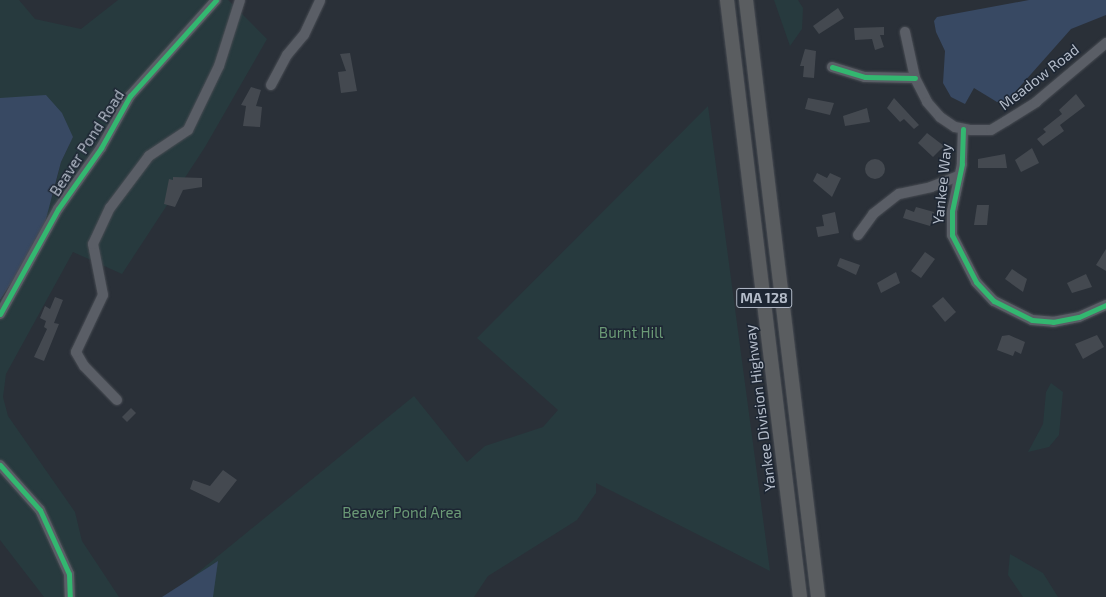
<!DOCTYPE html>
<style>
body{margin:0}
#map{position:relative;width:1106px;height:597px;overflow:hidden;background:#2a3038;font-family:"Exo 2",sans-serif}
div>[style]{position:absolute}
.green>*{inset:0;background:#273a3e}
.water>*{inset:0;background:#384963}
.building>*{inset:0;background:#444950}
.round{border-radius:50%}
.roads{filter:drop-shadow(0 0 1px #484c53) drop-shadow(0 0 1px #484c53)}
.minor>*{height:10px;margin:-5px;padding:0 5px;transform-origin:5px;border-radius:5px;background:#5a5e66}
.highway>*{height:14px;margin:-7px;padding:0 7px;transform-origin:7px;border-radius:7px;background:#5a5d60}
.cycleway>*{height:5px;margin:-2.5px;padding:0 2.5px;transform-origin:2.5px;border-radius:2.5px;background:#33b770}
span{translate:-50% -50%;white-space:nowrap;text-align:center;line-height:1.15;-webkit-text-stroke:3px #1d2633;paint-order:stroke}
.shield-label span{padding:1px 3px;background:#1d2633;border:1px solid;border-radius:3px;-webkit-text-stroke-width:0}
.shield-label{font-size:14px;color:#b4bcc9;font-weight:700}
.street-label{font-size:15px;color:#b4bcc9}
.park-label{font-size:15px;color:#6b9a76}
</style>
<div id="map">
<div class="green">
<div style="clip-path:polygon(0 0,19px 0,35px 19px,81px 29px,118px 0,228px 0,267px 39px,205px 147px,122px 274px,73px 252px,6px 374px,3px 397px,8px 416px,75px 512px,82px 541px,119px 597px,44px 597px,0 540px,0 300px,11px 287px,53px 195px,61px 162px,73px 137px,10px 98px,0 98px)"></div>
<div style="clip-path:polygon(774px 0,798px 0,803px 8px,802px 29px,790px 46px)"></div>
<div style="clip-path:polygon(708px 106px,770px 571px,596px 483px,596px 493px,577px 520px,488px 576px,474px 597px,168px 597px,414px 396px,467px 462px,485px 446px,543px 427px,558px 410px,477px 338px)"></div>
<div style="clip-path:polygon(1051px 383px,1063px 392px,1059px 435px,1049px 447px,1028px 452px,1043px 424px,1046px 392px)"></div>
<div style="clip-path:polygon(1010px 554px,1043px 573px,1058px 597px,1023px 597px,1008px 575px)"></div>
</div>
<div class="water">
<div style="clip-path:polygon(1029px 0,1106px 0,1106px 15px,1071px 29px,1007px 101px,997px 102px,974px 88px,965px 104px,951px 97px,943px 83px,945px 51px,936px 32px,934px 21px,937px 17px)"></div>
<div style="clip-path:polygon(46px 95px,62px 113px,73px 137px,61px 162px,41px 238px,0 300px,0 98px)"></div>
<div style="clip-path:polygon(218px 561px,213px 597px,162px 597px)"></div>
</div>
<div class="building">
<div style="clip-path:polygon(838px 8px,844px 18px,819px 34px,813px 26px)"></div>
<div style="clip-path:polygon(884px 27px,884px 35px,880px 35px,884px 47px,875px 50px,872px 39px,855px 40px,854px 28px)"></div>
<div style="clip-path:polygon(805px 49px,816px 51px,814px 78px,803px 77px,804px 66px,800px 66px)"></div>
<div style="clip-path:polygon(350px 53px,357px 91px,341px 93px,338px 72px,346px 71px,340px 54px)"></div>
<div style="clip-path:polygon(251px 87px,261px 90px,256px 106px,262px 107px,260px 127px,243px 126px,246px 106px,241px 105px)"></div>
<div style="clip-path:polygon(1076px 94px,1085px 106px,1060px 125px,1064px 131px,1043px 146px,1037px 139px,1046px 132px,1043px 129px,1062px 114px,1059px 110px)"></div>
<div style="clip-path:polygon(808px 98px,834px 103px,830px 115px,805px 109px)"></div>
<div style="clip-path:polygon(894px 98px,919px 125px,914px 129px,904px 119px,900px 122px,887px 108px)"></div>
<div style="clip-path:polygon(867px 108px,870px 122px,845px 126px,843px 116px)"></div>
<div style="clip-path:polygon(927px 133px,944px 146px,933px 157px,918px 143px)"></div>
<div style="clip-path:polygon(1032px 148px,1039px 163px,1021px 172px,1015px 160px)"></div>
<div style="clip-path:polygon(1005px 154px,1007px 168px,978px 168px,978px 159px)"></div>
<div class="round" style="left:865px;top:159px;width:20px;height:20px"></div>
<div style="clip-path:polygon(817px 173px,827px 178px,830px 173px,841px 178px,832px 197px,813px 181px)"></div>
<div style="clip-path:polygon(173px 177px,202px 178px,202px 187px,183px 190px,175px 207px,164px 204px,169px 179px,173px 180px)"></div>
<div style="clip-path:polygon(977px 205px,989px 205px,987px 225px,974px 225px)"></div>
<div style="clip-path:polygon(916px 207px,934px 212px,930px 226px,903px 218px,906px 209px,914px 212px)"></div>
<div style="clip-path:polygon(835px 212px,839px 233px,818px 237px,816px 227px,824px 226px,822px 215px)"></div>
<div style="clip-path:polygon(1106px 249px,1106px 271px,1096px 265px)"></div>
<div style="clip-path:polygon(925px 252px,935px 259px,921px 278px,911px 271px)"></div>
<div style="clip-path:polygon(840px 258px,860px 265px,856px 275px,837px 266px)"></div>
<div style="clip-path:polygon(1012px 269px,1027px 279px,1023px 292px,1005px 279px)"></div>
<div style="clip-path:polygon(896px 272px,900px 283px,881px 293px,877px 283px)"></div>
<div style="clip-path:polygon(1086px 274px,1092px 287px,1072px 293px,1067px 283px)"></div>
<div style="clip-path:polygon(55px 297px,63px 300px,54px 323px,59px 324px,44px 361px,34px 357px,47px 329px,44px 327px,46px 321px,40px 318px,45px 306px,50px 309px)"></div>
<div style="clip-path:polygon(943px 297px,956px 312px,945px 322px,932px 306px)"></div>
<div style="clip-path:polygon(1009px 335px,1025px 342px,1021px 354px,1015px 351px,1013px 356px,997px 350px,1002px 336px)"></div>
<div style="clip-path:polygon(1097px 335px,1104px 347px,1083px 359px,1075px 344px)"></div>
<div style="clip-path:polygon(131px 408px,136px 413px,127px 422px,122px 417px)"></div>
<div style="clip-path:polygon(223px 470px,237px 480px,219px 503px,190px 489px,193px 480px,210px 486px)"></div>
</div>
<div class="roads">
<div class="minor">
<div style="left:905px;top:32px;width:47px;rotate:77.7deg"></div>
<div style="left:915px;top:78px;width:27px;rotate:63deg"></div>
<div style="left:927px;top:102px;width:20px;rotate:49deg"></div>
<div style="left:940px;top:117px;width:18px;rotate:34deg"></div>
<div style="left:955px;top:127px;width:15px;rotate:11deg"></div>
<div style="left:970px;top:130px;width:21px"></div>
<div style="left:991px;top:130px;width:17px;rotate:-31deg"></div>
<div style="left:1006px;top:121px;width:36px;rotate:-32deg"></div>
<div style="left:1036px;top:102px;width:92px;rotate:-40.1deg"></div>
<div style="left:832px;top:67px;width:34px;rotate:17deg"></div>
<div style="left:865px;top:77px;width:50px;rotate:1.1deg"></div>
<div style="left:271px;top:85px;width:34px;rotate:-62deg"></div>
<div style="left:287px;top:55px;width:26px;rotate:-50deg"></div>
<div style="left:304px;top:35px;width:38px;rotate:-65deg"></div>
<div style="left:963px;top:129px;width:35px;rotate:92deg"></div>
<div style="left:962px;top:164px;width:48px;rotate:102deg"></div>
<div style="left:952px;top:211px;width:24px;rotate:90deg"></div>
<div style="left:952px;top:235px;width:53px;rotate:62.9deg"></div>
<div style="left:976px;top:282px;width:26px;rotate:47deg"></div>
<div style="left:994px;top:301px;width:42px;rotate:26.6deg"></div>
<div style="left:1032px;top:320px;width:21px;rotate:5deg"></div>
<div style="left:1053px;top:322px;width:26px;rotate:-11deg"></div>
<div style="left:1079px;top:317px;width:30px;rotate:-24deg"></div>
<div style="left:858px;top:235px;width:26px;rotate:-54deg"></div>
<div style="left:873px;top:214px;width:33px;rotate:-38deg"></div>
<div style="left:899px;top:194px;width:33px;rotate:-12deg"></div>
<div style="left:931px;top:187px;width:29px;rotate:-22deg"></div>
<div style="left:0;top:314px;width:120px;rotate:-61.1deg"></div>
<div style="left:58px;top:209px;width:75px;rotate:-54.8deg"></div>
<div style="left:101px;top:148px;width:60px;rotate:-60.9deg"></div>
<div style="left:130px;top:96px;width:129px;rotate:-48.1deg"></div>
<div style="left:117px;top:400px;width:47px;rotate:-134.1deg"></div>
<div style="left:84px;top:366px;width:16px;rotate:-120deg"></div>
<div style="left:76px;top:352px;width:63px;rotate:-64.7deg"></div>
<div style="left:103px;top:295px;width:52px;rotate:-101.1deg"></div>
<div style="left:93px;top:244px;width:40px;rotate:-65deg"></div>
<div style="left:110px;top:208px;width:65px;rotate:-53.1deg"></div>
<div style="left:149px;top:156px;width:47px;rotate:-33.7deg"></div>
<div style="left:188px;top:130px;width:71px;rotate:-64.2deg"></div>
<div style="left:219px;top:66px;width:69px;rotate:-72.3deg"></div>
<div style="left:0;top:465px;width:60px;rotate:48.4deg"></div>
<div style="left:40px;top:510px;width:70px;rotate:65.6deg"></div>
<div style="left:69px;top:574px;width:23px;rotate:88deg"></div>
</div>
<div class="highway">
<div style="left:727px;top:0;width:601px;rotate:83.03deg"></div>
<div style="left:746px;top:0;width:601px;rotate:83.12deg"></div>
</div>
</div>
<div class="cycleway">
<div style="left:832px;top:67px;width:34px;rotate:17deg"></div>
<div style="left:865px;top:77px;width:50px;rotate:1.1deg"></div>
<div style="left:963px;top:129px;width:35px;rotate:92deg"></div>
<div style="left:962px;top:164px;width:48px;rotate:102deg"></div>
<div style="left:952px;top:211px;width:24px;rotate:90deg"></div>
<div style="left:952px;top:235px;width:53px;rotate:62.9deg"></div>
<div style="left:976px;top:282px;width:26px;rotate:47deg"></div>
<div style="left:994px;top:301px;width:42px;rotate:26.6deg"></div>
<div style="left:1032px;top:320px;width:21px;rotate:5deg"></div>
<div style="left:1053px;top:322px;width:26px;rotate:-11deg"></div>
<div style="left:1079px;top:317px;width:30px;rotate:-24deg"></div>
<div style="left:0;top:314px;width:120px;rotate:-61.1deg"></div>
<div style="left:58px;top:209px;width:75px;rotate:-54.8deg"></div>
<div style="left:101px;top:148px;width:60px;rotate:-60.9deg"></div>
<div style="left:130px;top:96px;width:129px;rotate:-48.1deg"></div>
<div style="left:0;top:465px;width:60px;rotate:48.4deg"></div>
<div style="left:40px;top:510px;width:70px;rotate:65.6deg"></div>
<div style="left:69px;top:574px;width:23px;rotate:88deg"></div>
</div>
<div class="shield-label">
<span style="left:764px;top:298px">MA 128</span>
</div>
<div class="street-label">
<span style="left:1039px;top:77px;rotate:-38deg">Meadow Road</span>
<span style="left:87px;top:143px;rotate:-57deg">Beaver Pond Road</span>
<span style="left:942px;top:184px;rotate:-84deg">Yankee Way</span>
<span style="left:760px;top:408px;rotate:-97deg">Yankee Division Highway</span>
</div>
<div class="park-label">
<span style="left:631px;top:333px">Burnt Hill</span>
<span style="left:402px;top:513px">Beaver Pond Area</span>
</div>
</div>
